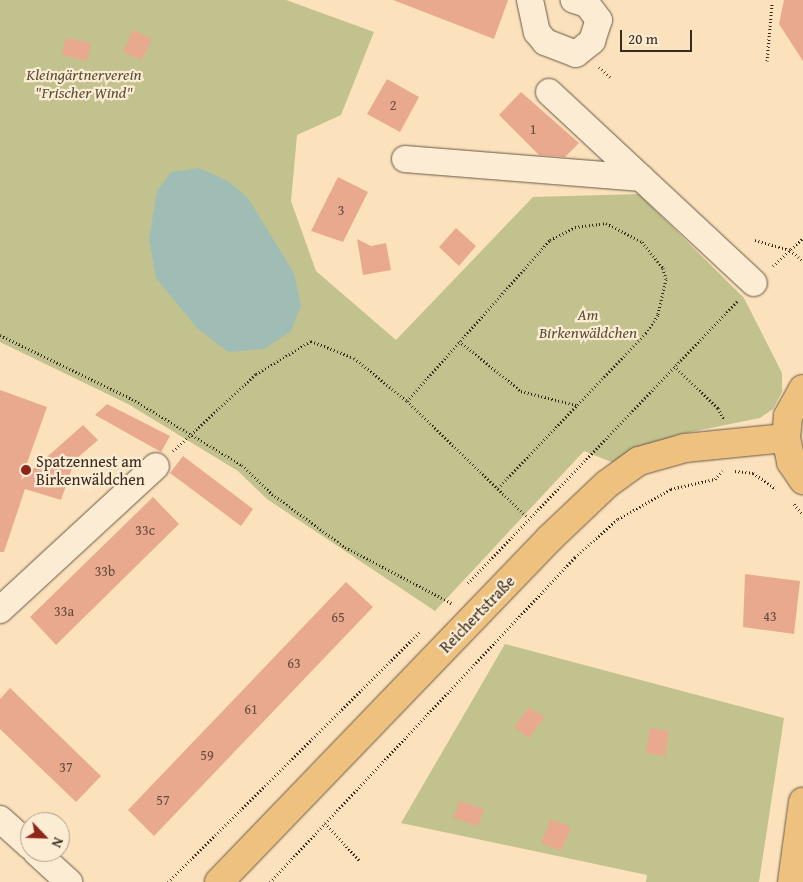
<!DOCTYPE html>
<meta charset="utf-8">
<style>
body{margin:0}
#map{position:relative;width:803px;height:882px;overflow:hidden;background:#fbe2bc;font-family:"Gentium Book Plus",serif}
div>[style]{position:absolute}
.green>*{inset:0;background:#c2c28e}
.water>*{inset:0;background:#9fbdb4}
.building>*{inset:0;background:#e8a98f}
.path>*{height:3px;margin-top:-1.5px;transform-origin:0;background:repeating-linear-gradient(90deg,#382a1d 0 1px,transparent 0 3.5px)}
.roads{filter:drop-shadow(0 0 1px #695845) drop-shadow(0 0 1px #695845)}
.minor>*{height:26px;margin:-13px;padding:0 13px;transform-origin:13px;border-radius:13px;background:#fcecd3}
.major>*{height:28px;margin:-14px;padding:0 14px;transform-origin:14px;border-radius:14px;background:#eec17e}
.dots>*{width:14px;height:14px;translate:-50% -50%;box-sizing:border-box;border:2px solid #fcecd3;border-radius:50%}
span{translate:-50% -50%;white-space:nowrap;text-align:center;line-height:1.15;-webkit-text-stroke:4.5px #fcecd3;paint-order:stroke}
.number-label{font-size:14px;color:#644a3a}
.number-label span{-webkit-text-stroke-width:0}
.park-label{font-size:16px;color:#5a5039;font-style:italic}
.poi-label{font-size:16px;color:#382a1d}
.left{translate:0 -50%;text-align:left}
.street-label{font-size:16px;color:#382a1d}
.north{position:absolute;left:20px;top:812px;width:50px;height:50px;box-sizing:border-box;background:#fcecd3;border:1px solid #ae9e8a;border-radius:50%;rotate:114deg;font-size:14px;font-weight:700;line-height:20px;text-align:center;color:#382a1d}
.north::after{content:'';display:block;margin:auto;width:18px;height:22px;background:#8f2418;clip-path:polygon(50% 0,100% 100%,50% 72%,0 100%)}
.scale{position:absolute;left:620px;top:30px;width:72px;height:22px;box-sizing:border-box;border:2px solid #382a1d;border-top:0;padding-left:6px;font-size:15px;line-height:18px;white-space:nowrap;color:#382a1d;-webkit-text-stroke:4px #fcecd3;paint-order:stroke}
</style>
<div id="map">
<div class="green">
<div style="clip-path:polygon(0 0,286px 0,374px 32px,341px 115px,297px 135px,291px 201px,316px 271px,396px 340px,533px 197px,639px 194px,744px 298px,782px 373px,782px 392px,773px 409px,760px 418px,676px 435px,614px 463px,584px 451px,435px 611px,267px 499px,238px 471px,128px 404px,0 342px)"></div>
<div style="clip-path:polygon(505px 644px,784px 718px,759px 882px,646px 882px,647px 875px,401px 823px)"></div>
</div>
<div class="water">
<div style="clip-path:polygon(199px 168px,228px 181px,248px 198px,294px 273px,301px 306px,291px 331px,264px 349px,228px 352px,197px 328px,156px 278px,149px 239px,157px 191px,171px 172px)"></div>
</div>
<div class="building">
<div style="clip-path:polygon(393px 0,508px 0,494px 39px)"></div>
<div style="clip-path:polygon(784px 0,803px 0,803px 61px,779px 24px)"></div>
<div style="clip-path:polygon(133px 30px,152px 39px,142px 60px,123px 52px)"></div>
<div style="clip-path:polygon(66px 38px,91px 43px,87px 61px,62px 55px)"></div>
<div style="clip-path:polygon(387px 79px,419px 97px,400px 132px,367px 114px)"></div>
<div style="clip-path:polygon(521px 92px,579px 143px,565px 157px,539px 155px,499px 115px)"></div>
<div style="clip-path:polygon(338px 177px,368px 192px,343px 242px,311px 231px)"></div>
<div style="clip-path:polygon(456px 228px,476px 246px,459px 266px,439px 247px)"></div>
<div style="clip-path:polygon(357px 239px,371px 246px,386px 243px,391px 270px,363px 275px)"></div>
<div style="clip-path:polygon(0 390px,47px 407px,21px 480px,83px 425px,98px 440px,75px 460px,61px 500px,25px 489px,4px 552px,0 552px)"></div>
<div style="clip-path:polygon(107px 404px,170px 436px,161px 452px,95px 415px)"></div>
<div style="clip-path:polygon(183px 456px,253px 509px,241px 526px,170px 473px)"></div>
<div style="clip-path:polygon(153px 497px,179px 524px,56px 645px,30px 617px)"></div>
<div style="clip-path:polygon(745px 574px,800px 581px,794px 634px,743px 627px)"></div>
<div style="clip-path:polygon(346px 582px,373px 607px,154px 836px,128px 810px)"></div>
<div style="clip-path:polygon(10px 688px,101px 776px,76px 802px,0 729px,0 699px)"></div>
<div style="clip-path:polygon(529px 707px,544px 717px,529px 738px,514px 727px)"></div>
<div style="clip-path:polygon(650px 728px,669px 731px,665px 756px,646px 753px)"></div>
<div style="clip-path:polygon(460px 801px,484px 809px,478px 826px,453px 818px)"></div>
<div style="clip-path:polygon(551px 819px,571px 827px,561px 851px,541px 843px)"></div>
</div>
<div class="path">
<div style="left:767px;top:61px;width:57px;rotate:-85deg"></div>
<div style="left:599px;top:67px;width:15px;rotate:42deg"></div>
<div style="left:755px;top:240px;width:36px;rotate:16deg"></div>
<div style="left:790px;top:250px;width:17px;rotate:40deg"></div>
<div style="left:773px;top:266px;width:41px;rotate:-43deg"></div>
<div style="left:0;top:335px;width:147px;rotate:25.9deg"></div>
<div style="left:132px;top:399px;width:128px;rotate:31deg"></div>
<div style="left:242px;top:465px;width:42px;rotate:44deg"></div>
<div style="left:272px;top:494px;width:90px;rotate:36deg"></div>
<div style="left:345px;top:547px;width:122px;rotate:27.8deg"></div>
<div style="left:459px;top:341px;width:80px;rotate:38.9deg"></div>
<div style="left:521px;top:391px;width:57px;rotate:14.3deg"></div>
<div style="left:674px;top:366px;width:61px;rotate:43.7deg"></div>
<div style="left:718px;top:408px;width:13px;rotate:63deg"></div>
<div style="left:407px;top:401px;width:215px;rotate:-48.4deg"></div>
<div style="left:550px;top:240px;width:28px;rotate:-27deg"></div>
<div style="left:575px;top:227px;width:31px;rotate:-7deg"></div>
<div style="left:606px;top:223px;width:41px;rotate:27.8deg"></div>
<div style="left:642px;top:242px;width:33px;rotate:51deg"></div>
<div style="left:663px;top:268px;width:11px;rotate:75deg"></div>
<div style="left:666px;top:279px;width:37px;rotate:103deg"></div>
<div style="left:658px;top:315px;width:22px;rotate:124deg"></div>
<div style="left:646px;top:333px;width:214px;rotate:133.7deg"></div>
<div style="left:173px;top:451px;width:113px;rotate:-42.9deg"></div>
<div style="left:256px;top:374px;width:64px;rotate:-31deg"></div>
<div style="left:311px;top:341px;width:46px;rotate:21.6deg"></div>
<div style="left:354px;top:358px;width:68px;rotate:39.1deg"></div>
<div style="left:407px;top:401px;width:168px;rotate:44deg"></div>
<div style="left:735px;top:471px;width:18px;rotate:6deg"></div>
<div style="left:753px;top:473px;width:28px;rotate:35deg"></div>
<div style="left:794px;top:504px;width:14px;rotate:51deg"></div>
<div style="left:468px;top:583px;width:391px;rotate:-46.3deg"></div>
<div style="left:325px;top:823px;width:52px;rotate:47.4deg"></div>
<div style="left:168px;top:882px;width:355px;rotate:-44.8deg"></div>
<div style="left:270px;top:882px;width:446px;rotate:-46.8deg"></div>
<div style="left:575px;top:557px;width:57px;rotate:-41.5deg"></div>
<div style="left:618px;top:519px;width:61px;rotate:-29.5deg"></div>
<div style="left:671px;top:489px;width:45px;rotate:-12.8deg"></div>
<div style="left:715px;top:479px;width:11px;rotate:-49deg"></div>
</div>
<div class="roads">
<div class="minor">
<div style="left:530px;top:0;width:33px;rotate:78deg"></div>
<div style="left:537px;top:32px;width:13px;rotate:51deg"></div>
<div style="left:545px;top:42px;width:33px;rotate:21deg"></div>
<div style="left:576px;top:54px;width:21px;rotate:-39deg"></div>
<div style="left:592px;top:41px;width:22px;rotate:-72deg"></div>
<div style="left:599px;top:20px;width:20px;rotate:-127deg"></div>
<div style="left:587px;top:4px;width:14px;rotate:-163deg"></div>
<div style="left:549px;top:92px;width:280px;rotate:43deg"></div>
<div style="left:405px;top:159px;width:237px;rotate:4.6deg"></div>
<div style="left:0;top:610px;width:212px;rotate:-42.7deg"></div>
<div style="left:0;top:819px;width:40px;rotate:42deg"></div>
<div style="left:36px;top:852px;width:45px;rotate:42.3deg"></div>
</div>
<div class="major">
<div style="left:803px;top:389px;width:31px;rotate:119deg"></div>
<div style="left:788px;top:416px;width:22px;rotate:95deg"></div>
<div style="left:786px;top:438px;width:25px;rotate:78deg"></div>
<div style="left:791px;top:462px;width:22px;rotate:56deg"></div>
<div style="left:219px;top:882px;width:476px;rotate:-46.1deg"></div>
<div style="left:549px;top:539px;width:80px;rotate:-43.5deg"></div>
<div style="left:607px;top:484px;width:39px;rotate:-36deg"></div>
<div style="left:639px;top:461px;width:48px;rotate:-15.8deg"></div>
<div style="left:685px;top:448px;width:101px;rotate:-5.7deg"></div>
<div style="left:792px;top:882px;width:81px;rotate:-82.2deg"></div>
</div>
</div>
<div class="dots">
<div style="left:26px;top:470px;background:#8f2418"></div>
</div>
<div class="number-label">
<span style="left:393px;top:105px">2</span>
<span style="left:533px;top:129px">1</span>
<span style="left:341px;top:210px">3</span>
<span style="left:145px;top:530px">33c</span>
<span style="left:105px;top:571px">33b</span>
<span style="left:64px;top:611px">33a</span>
<span style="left:770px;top:616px">43</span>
<span style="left:338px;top:617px">65</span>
<span style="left:294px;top:663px">63</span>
<span style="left:251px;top:709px">61</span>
<span style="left:207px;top:755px">59</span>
<span style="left:66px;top:767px">37</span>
<span style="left:163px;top:800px">57</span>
</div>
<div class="park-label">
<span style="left:84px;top:83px">Kleingärtnerverein<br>"Frischer Wind"</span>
<span style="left:588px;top:323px">Am<br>Birkenwäldchen</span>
</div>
<div class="poi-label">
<span class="left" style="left:36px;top:470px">Spatzennest am<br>Birkenwäldchen</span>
</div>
<div class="street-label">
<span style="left:477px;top:614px;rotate:-46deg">Reichertstraße</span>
</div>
<div class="north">N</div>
<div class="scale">20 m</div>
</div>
